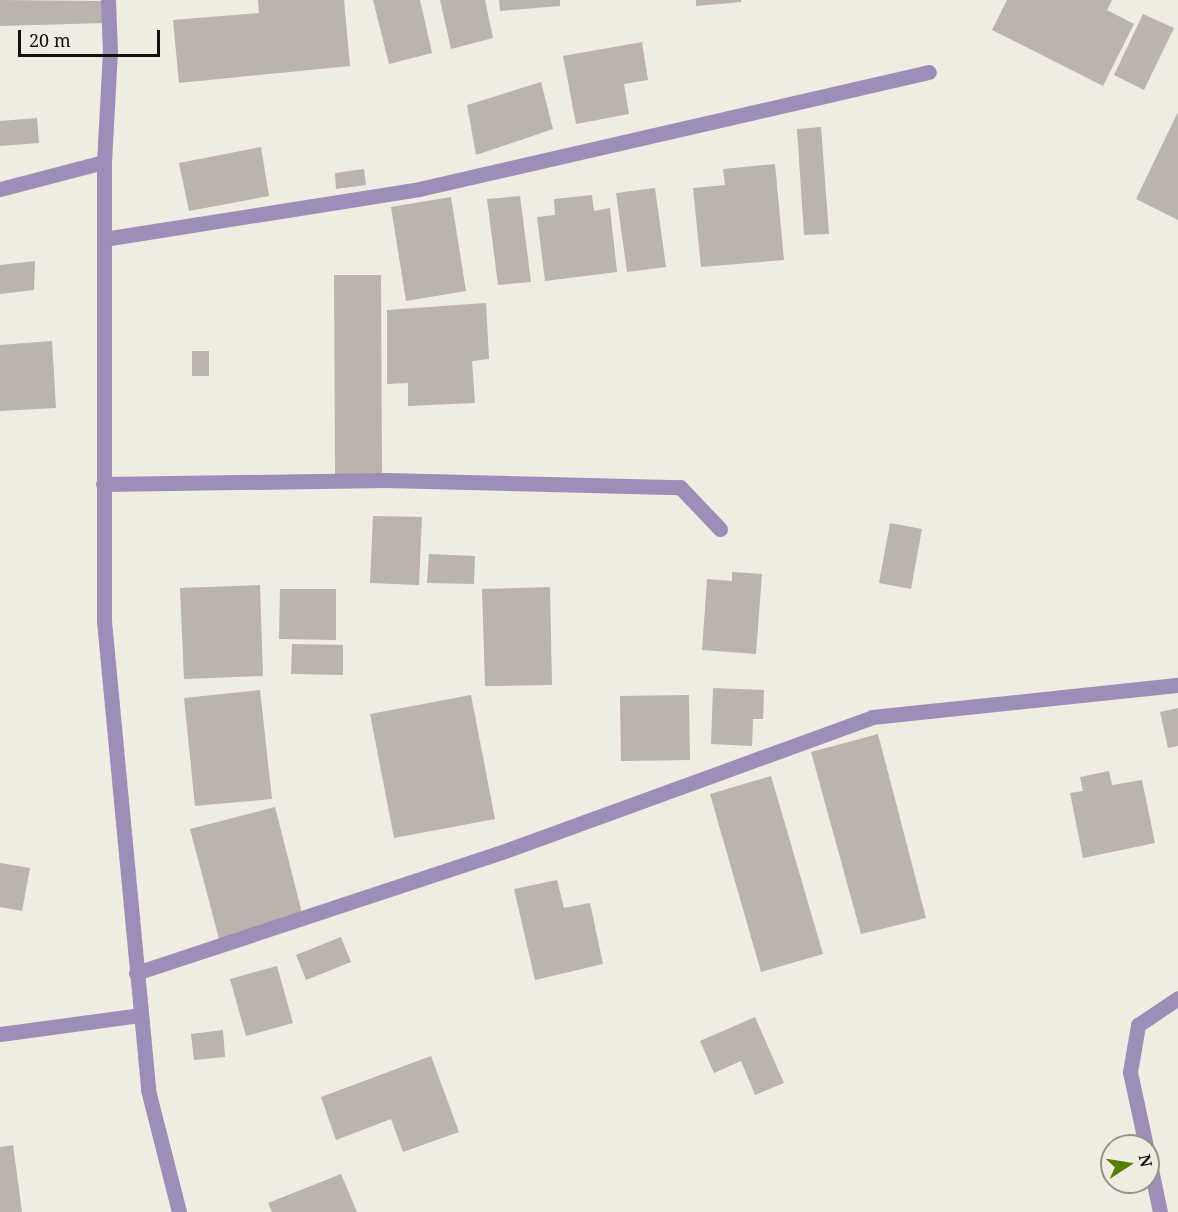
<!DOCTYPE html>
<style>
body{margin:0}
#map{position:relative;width:1178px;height:1212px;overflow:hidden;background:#efece2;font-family:"Noto Serif",serif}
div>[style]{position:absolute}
.building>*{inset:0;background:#bcb2ae}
.minor>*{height:15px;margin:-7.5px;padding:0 7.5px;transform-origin:7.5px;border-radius:7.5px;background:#9f8db9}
span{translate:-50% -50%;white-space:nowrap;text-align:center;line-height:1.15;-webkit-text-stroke:4.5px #efece2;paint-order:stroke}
.north{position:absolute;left:1100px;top:1134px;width:60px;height:60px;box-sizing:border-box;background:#efece2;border:2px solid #96948d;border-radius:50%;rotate:78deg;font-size:16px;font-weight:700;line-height:24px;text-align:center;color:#11100d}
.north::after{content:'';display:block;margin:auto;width:21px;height:27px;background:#557f00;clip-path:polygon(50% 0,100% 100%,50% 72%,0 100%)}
.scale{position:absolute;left:18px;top:30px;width:142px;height:27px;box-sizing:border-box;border:3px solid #11100d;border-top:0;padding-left:8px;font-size:18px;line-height:21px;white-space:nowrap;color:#11100d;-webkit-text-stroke:4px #efece2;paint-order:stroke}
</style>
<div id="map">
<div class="building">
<div style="clip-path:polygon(0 0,105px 1px,105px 23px,0 26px)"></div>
<div style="clip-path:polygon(258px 0,344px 0,350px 66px,179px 83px,173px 20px,259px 13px)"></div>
<div style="clip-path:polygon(373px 0,420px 0,432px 53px,389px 64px)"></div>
<div style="clip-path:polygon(440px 0,485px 0,493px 38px,451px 49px)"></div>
<div style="clip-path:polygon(499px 0,560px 0,560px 6px,500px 11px)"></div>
<div style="clip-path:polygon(696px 0,741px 0,741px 2px,696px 6px)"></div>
<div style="clip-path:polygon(1007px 0,1112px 0,1107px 10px,1134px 24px,1103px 86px,992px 30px)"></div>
<div style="clip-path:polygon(1143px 14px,1174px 28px,1144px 90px,1114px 75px)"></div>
<div style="clip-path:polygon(642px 42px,648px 80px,624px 84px,629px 114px,576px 124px,563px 56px)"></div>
<div style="clip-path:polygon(541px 82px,553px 129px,476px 155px,467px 105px)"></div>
<div style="clip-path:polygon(1178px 112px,1178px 220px,1136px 199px)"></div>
<div style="clip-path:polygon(37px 118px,39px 143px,0 146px,0 121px)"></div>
<div style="clip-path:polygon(821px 127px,829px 234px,804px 235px,797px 129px)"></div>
<div style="clip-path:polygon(261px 147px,269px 196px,189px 211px,179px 163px)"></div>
<div style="clip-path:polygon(775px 164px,784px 260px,701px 267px,693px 188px,725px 185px,723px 169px)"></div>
<div style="clip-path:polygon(364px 169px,366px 185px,336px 189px,335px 173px)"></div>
<div style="clip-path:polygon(655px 188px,666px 267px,627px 272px,616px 193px)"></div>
<div style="clip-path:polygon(592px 195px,594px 211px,610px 208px,617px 272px,545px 281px,537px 217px,555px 215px,554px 199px)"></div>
<div style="clip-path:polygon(520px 196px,531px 282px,498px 285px,487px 199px)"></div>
<div style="clip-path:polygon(451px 197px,466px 291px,406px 301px,391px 207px)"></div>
<div style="clip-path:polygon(35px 261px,34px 290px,0 294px,0 265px)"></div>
<div style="clip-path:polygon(334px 275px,381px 275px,382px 474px,335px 474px)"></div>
<div style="clip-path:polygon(486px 303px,489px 359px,472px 361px,475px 403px,408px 406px,408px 383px,387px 384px,387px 310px)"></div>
<div style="clip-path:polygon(52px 341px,56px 408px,0 411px,0 345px)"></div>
<div style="clip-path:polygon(192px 351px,209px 351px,209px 376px,192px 376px)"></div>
<div style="clip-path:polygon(373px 516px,422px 517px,419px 585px,370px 583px)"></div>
<div style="clip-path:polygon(890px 523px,922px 529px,911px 589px,879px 583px)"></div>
<div style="clip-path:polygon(429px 554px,475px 556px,474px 584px,427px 583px)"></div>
<div style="clip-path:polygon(732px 572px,762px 574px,756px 654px,702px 650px,707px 579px,732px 581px)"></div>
<div style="clip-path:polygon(260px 585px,263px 676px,184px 679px,180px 588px)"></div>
<div style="clip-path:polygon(550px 587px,552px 685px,485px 686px,482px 589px)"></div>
<div style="clip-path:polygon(280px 589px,336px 589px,336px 640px,279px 639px)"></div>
<div style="clip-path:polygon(292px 644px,343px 645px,343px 675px,291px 674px)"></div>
<div style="clip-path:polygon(713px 688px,764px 690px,763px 719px,753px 719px,752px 746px,711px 744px)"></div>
<div style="clip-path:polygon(260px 690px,272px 799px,195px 806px,184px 698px)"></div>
<div style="clip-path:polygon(471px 695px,495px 819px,394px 838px,370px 714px)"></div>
<div style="clip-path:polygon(689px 695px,690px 760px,621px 761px,620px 696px)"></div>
<div style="clip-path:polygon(1178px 708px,1178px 746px,1168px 748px,1160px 712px)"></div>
<div style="clip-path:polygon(878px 734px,926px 918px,861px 934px,811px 752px)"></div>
<div style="clip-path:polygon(1109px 771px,1112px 785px,1142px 780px,1155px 843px,1083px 858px,1070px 793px,1083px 791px,1080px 777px)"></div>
<div style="clip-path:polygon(771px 776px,823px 954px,761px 972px,710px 794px)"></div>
<div style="clip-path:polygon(275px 807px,303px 917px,219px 939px,190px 829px)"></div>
<div style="clip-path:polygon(0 863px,30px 868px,22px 911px,0 907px)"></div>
<div style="clip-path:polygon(557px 880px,564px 908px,590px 903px,603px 964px,535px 980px,514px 889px)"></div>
<div style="clip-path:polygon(341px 937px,351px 962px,306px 980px,296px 955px)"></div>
<div style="clip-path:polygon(277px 966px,293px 1023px,246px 1036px,230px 979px)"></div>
<div style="clip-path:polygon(755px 1017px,784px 1083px,755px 1095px,741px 1061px,714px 1073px,700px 1041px)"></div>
<div style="clip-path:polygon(223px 1030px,225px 1057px,194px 1060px,191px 1034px)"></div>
<div style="clip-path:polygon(431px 1056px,459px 1132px,403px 1152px,391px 1119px,336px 1140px,321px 1097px)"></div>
<div style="clip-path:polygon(13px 1145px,22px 1212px,0 1212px,0 1147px)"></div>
<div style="clip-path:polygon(341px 1174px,357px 1212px,272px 1212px,268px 1203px)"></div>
</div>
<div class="minor">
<div style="left:108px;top:0;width:51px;rotate:87.8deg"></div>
<div style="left:110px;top:51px;width:111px;rotate:93.1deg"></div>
<div style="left:104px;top:162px;width:459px;rotate:90deg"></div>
<div style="left:104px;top:621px;width:471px;rotate:84.6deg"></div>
<div style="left:148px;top:1090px;width:126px;rotate:75.7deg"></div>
<div style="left:0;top:189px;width:107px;rotate:-14.6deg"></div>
<div style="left:104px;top:239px;width:319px;rotate:-9deg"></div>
<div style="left:419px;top:189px;width:523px;rotate:-12.92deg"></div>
<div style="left:103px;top:484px;width:282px;rotate:-0.8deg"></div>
<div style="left:385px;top:480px;width:295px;rotate:1.4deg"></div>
<div style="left:680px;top:487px;width:58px;rotate:46.4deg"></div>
<div style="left:136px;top:973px;width:385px;rotate:-18.3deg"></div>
<div style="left:502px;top:852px;width:394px;rotate:-20deg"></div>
<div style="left:872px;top:717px;width:308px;rotate:-6deg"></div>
<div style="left:0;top:1034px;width:141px;rotate:-7.7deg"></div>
<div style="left:1146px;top:1146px;width:76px;rotate:-102.2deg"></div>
<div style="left:1130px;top:1072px;width:48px;rotate:-80.3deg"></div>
<div style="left:1138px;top:1025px;width:48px;rotate:-34deg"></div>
<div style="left:1148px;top:1155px;width:58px;rotate:78.1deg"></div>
</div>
<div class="north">N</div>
<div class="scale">20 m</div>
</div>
